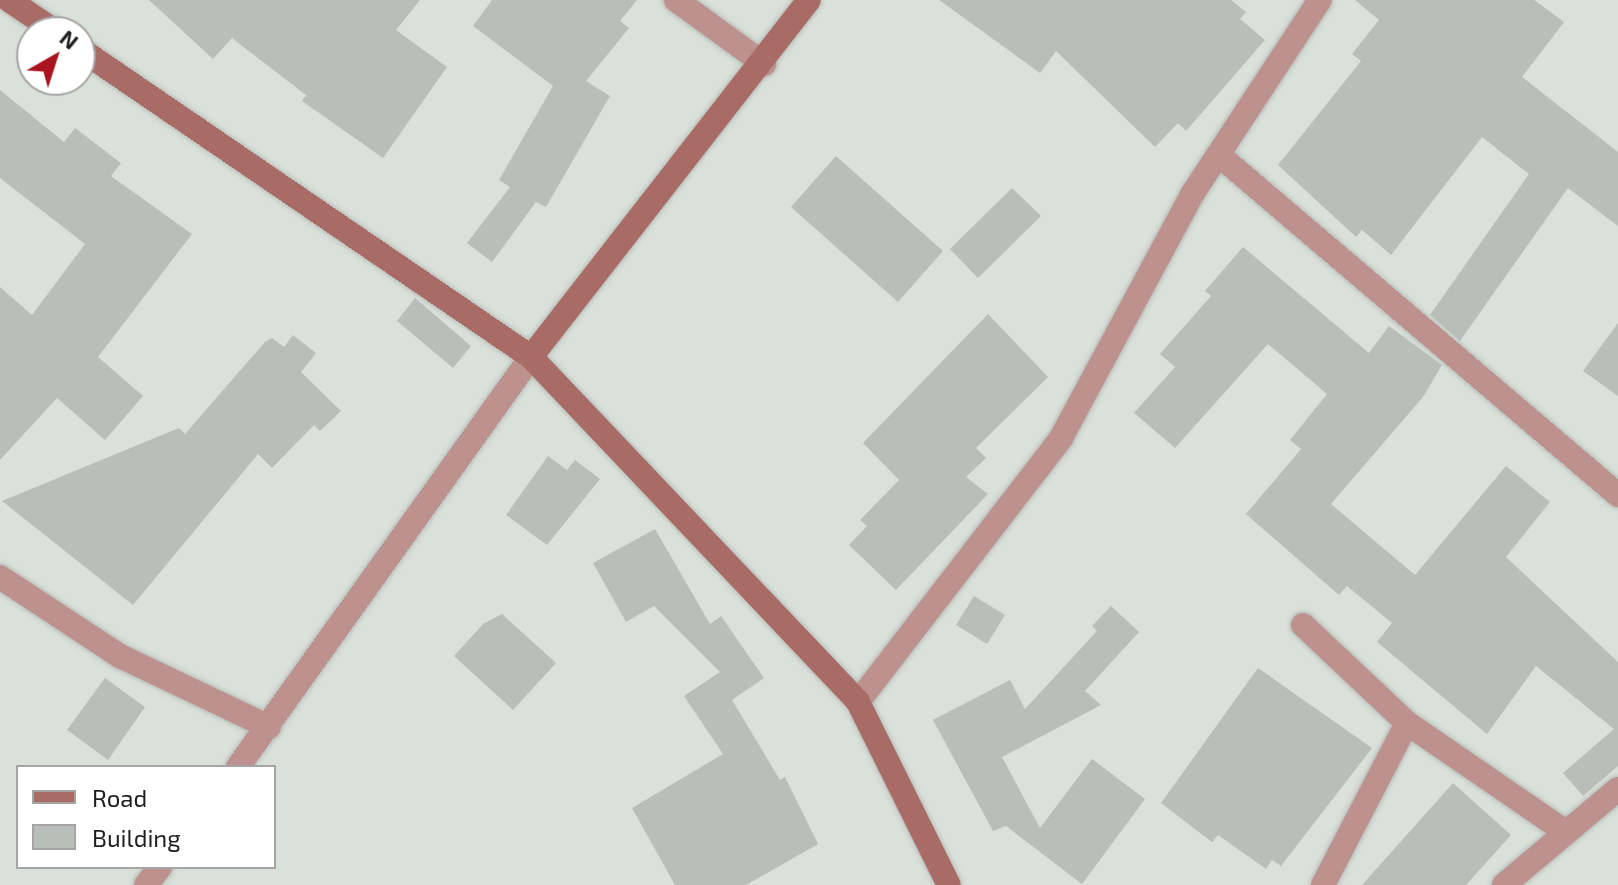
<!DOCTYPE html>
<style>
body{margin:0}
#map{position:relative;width:1618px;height:885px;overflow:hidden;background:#dae0da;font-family:"Exo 2",sans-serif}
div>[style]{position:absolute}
.building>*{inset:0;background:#b8beb9}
.roads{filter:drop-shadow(0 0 2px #b8bdb8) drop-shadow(0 0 2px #b8bdb8)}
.street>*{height:24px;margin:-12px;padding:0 12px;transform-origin:12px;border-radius:12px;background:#bd918d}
.secondary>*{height:24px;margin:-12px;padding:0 12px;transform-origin:12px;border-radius:12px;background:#a96b65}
span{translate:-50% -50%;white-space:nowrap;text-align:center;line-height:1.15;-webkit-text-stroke:8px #fff;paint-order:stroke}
.legend{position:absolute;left:16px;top:765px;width:260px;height:104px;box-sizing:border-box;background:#fff;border:2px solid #a5a5a5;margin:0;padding:10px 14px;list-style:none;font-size:24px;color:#1d1f1d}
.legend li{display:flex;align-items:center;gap:16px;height:40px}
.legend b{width:40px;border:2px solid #a5a5a5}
.north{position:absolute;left:16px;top:16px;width:80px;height:80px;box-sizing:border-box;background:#fff;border:2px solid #a5a5a5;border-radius:50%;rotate:39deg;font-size:22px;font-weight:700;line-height:32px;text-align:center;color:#1d1f1d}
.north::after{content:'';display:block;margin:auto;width:28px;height:36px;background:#a9141f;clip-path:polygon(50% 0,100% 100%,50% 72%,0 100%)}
</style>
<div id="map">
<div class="building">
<div style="clip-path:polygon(149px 0,420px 0,396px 30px,447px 67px,383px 158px,302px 101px,306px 95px,232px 38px,213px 59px)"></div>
<div style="clip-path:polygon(492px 0,637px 0,620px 21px,629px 28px,586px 81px,610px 96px,546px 207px,536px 202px,492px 262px,467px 243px,510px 187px,499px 180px,553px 86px,473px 26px)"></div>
<div style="clip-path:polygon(939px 0,1231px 0,1246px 12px,1240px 19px,1265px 40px,1186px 131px,1178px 123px,1155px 147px,1056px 51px,1040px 73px)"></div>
<div style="clip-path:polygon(1355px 0,1534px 0,1564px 22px,1522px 77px,1618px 152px,1618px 226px,1568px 188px,1460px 341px,1430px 315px,1529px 174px,1482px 137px,1391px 255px,1362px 230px,1356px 237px,1278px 165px,1361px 61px,1352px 54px,1379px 20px)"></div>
<div style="clip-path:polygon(0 90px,64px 142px,75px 128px,121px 163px,111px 176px,192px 234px,98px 357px,143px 396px,105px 440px,57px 398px,0 460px,0 287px,32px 315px,85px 244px,0 178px)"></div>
<div style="clip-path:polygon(836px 156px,943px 251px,898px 302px,791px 207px)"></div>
<div style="clip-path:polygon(1012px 188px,1041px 216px,978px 278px,950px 249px)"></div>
<div style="clip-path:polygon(1243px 247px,1369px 353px,1389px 326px,1442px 365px,1423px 397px,1331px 504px,1415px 575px,1506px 466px,1550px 502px,1506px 557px,1618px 662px,1618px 766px,1583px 796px,1563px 773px,1614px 729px,1536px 666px,1487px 734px,1377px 642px,1392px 623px,1347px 586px,1339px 595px,1246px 514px,1301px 449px,1290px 440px,1327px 394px,1268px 344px,1175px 448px,1134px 413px,1175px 367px,1160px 354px,1211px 296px,1205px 291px)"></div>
<div style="clip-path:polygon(415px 298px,471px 346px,453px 368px,397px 321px)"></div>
<div style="clip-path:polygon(988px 314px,1048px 377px,976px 448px,986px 458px,966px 477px,988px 494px,896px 590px,849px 545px,867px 526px,860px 520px,899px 480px,863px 443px)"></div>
<div style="clip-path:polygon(1618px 323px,1618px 396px,1583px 371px)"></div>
<div style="clip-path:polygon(293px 335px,316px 353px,301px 372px,341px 411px,320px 431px,314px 425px,272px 468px,258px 454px,133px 605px,2px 501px,179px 428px,185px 434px,265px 342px,272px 338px,284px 347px)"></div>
<div style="clip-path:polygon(548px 456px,567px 470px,575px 460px,600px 479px,547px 545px,506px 515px)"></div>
<div style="clip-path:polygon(655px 529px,710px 624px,721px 616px,764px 678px,732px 700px,780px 780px,785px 777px,818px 844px,746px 885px,675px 885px,632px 808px,723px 754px,684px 696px,720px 672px,654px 606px,626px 622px,593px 563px)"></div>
<div style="clip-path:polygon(974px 596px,1005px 615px,987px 644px,956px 625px)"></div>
<div style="clip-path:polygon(1111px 606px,1139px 632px,1085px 691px,1101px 705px,1002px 757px,1040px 828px,1092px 759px,1145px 799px,1082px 884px,1006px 826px,993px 831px,933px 720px,1010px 680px,1025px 709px,1097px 631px,1092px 626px)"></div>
<div style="clip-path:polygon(502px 614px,556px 663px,513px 710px,454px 656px,483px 624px)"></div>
<div style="clip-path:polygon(1258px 668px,1372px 748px,1281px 866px,1272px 860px,1266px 869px,1218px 835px,1212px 842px,1161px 803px)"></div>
<div style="clip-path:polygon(105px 678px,145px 707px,108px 760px,67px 730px)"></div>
<div style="clip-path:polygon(1453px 783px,1511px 835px,1466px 885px,1362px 885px)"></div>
</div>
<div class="roads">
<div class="street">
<div style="left:676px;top:0;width:109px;rotate:36deg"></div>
<div style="left:1220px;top:156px;width:523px;rotate:40.42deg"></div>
<div style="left:0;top:577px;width:144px;rotate:33.4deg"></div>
<div style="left:120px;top:656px;width:165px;rotate:25.5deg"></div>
<div style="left:1303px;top:625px;width:143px;rotate:43.3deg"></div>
<div style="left:1407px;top:723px;width:191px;rotate:34.5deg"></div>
<div style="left:858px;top:702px;width:333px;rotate:-52.4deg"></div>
<div style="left:1061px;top:438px;width:278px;rotate:-61.7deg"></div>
<div style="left:1193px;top:193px;width:231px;rotate:-56.7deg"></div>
<div style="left:238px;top:767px;width:504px;rotate:-54.45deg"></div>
<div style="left:146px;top:885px;width:23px;rotate:-52deg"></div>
<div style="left:1323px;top:885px;width:182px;rotate:-62.6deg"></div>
<div style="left:1504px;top:885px;width:149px;rotate:-40.1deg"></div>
</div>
<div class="secondary">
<div style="left:9px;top:0;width:57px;rotate:34.2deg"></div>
<div style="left:80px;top:49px;width:546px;rotate:34.33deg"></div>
<div style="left:531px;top:357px;width:475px;rotate:46.5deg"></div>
<div style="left:858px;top:702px;width:204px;rotate:63.6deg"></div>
<div style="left:531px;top:357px;width:452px;rotate:-52.1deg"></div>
</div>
</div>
<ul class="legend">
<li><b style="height:10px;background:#a96b65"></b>Road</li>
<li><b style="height:22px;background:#b8beb9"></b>Building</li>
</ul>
<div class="north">N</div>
</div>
